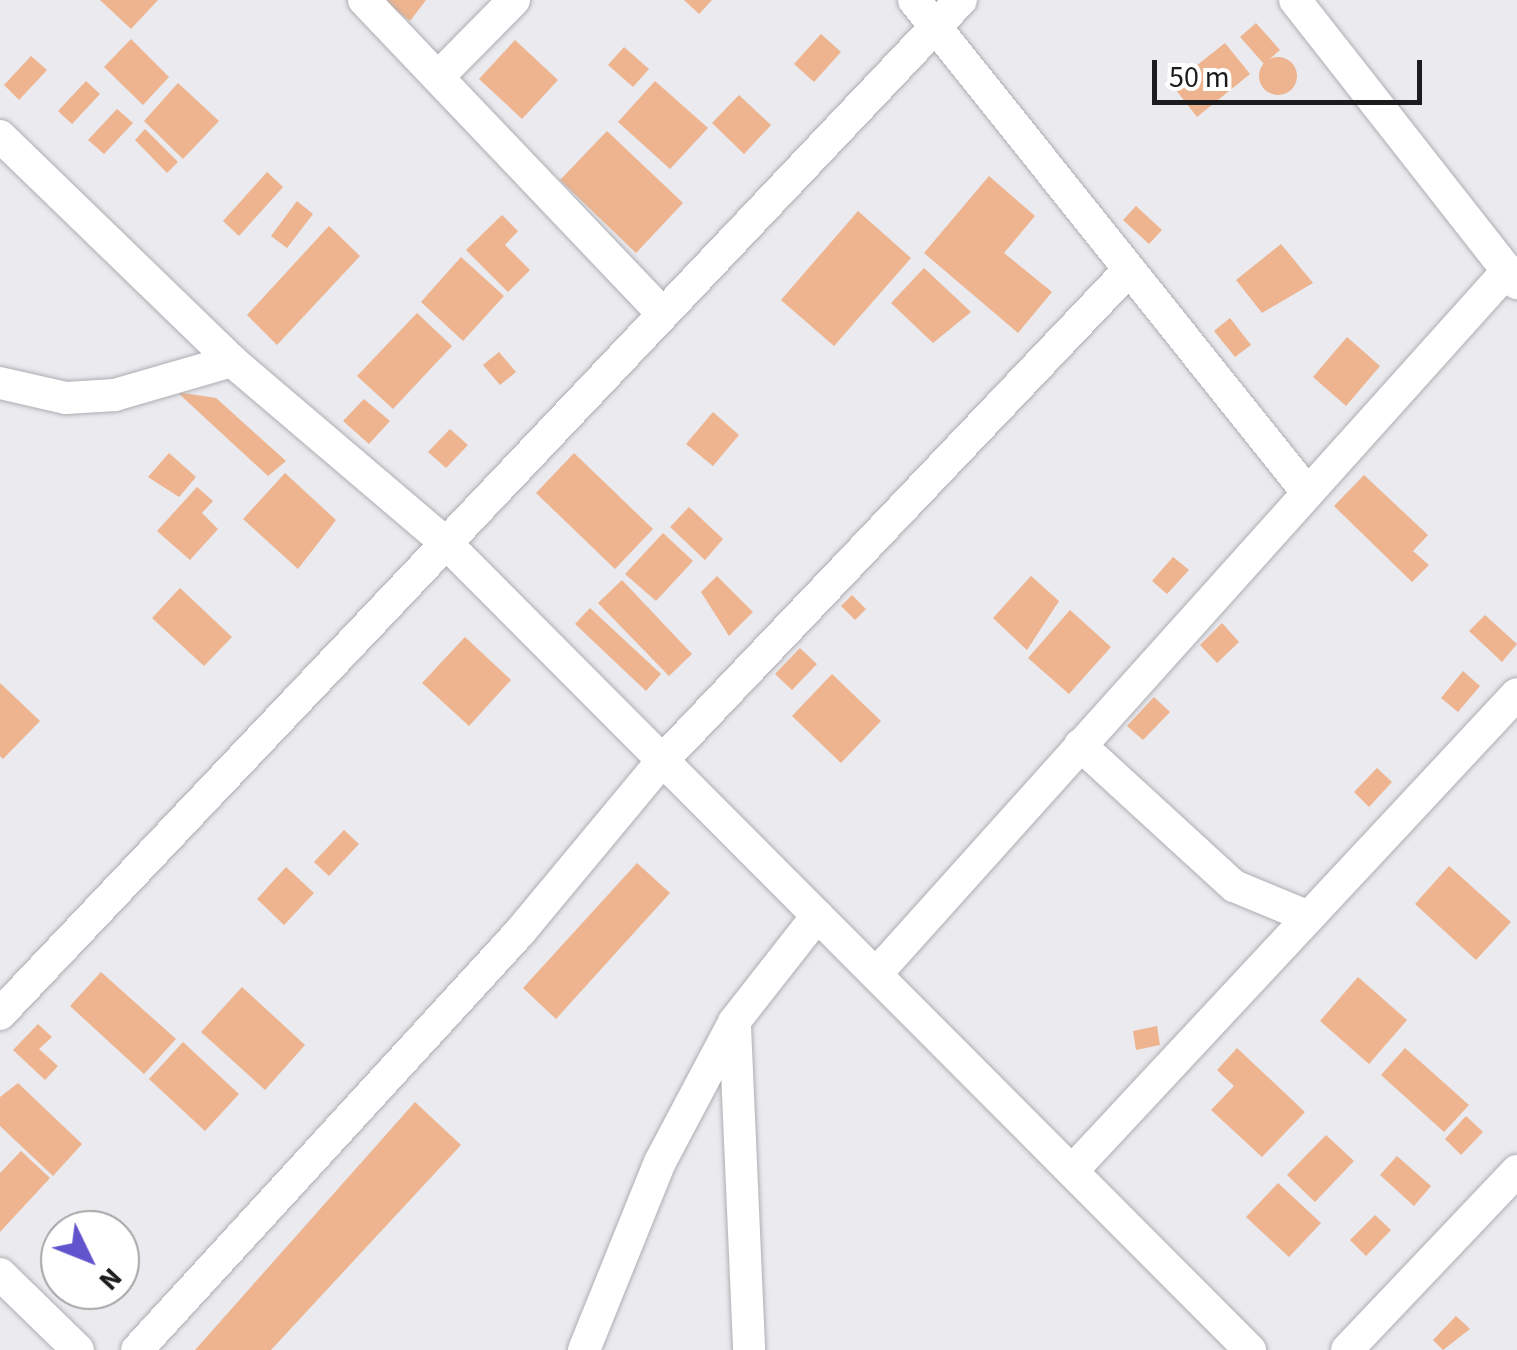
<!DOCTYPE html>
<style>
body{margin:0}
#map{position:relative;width:1517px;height:1350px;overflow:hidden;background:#eaeaef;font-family:"Source Sans 3",sans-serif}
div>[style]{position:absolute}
.building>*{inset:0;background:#edb48f}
.round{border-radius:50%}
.roads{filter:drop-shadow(0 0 2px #adaeb2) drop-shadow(0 0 2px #adaeb2)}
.street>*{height:32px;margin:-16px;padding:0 16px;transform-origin:16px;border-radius:16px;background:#fff}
span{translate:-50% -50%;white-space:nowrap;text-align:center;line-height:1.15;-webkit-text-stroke:8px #fff;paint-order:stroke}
.north{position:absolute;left:40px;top:1210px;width:100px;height:100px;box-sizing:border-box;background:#fff;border:2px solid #a4a4a5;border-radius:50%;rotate:133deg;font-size:28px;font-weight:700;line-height:40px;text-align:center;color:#1c1c1e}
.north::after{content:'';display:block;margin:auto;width:35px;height:45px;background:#6254cd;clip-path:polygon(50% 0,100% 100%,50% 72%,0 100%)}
.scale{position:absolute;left:1152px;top:60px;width:270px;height:45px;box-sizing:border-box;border:5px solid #1c1c1e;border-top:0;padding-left:12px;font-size:30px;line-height:35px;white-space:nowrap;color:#1c1c1e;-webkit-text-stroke:8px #fff;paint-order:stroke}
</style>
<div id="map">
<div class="building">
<div style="clip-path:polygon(100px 0,158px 0,131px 29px)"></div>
<div style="clip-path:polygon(382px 0,426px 0,410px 21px)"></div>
<div style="clip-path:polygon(684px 0,712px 0,699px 14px)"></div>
<div style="clip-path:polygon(1256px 23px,1280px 50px,1264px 64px,1240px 37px)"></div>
<div style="clip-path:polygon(821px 34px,841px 52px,814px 82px,794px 64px)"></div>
<div style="clip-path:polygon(131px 39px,169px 77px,143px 105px,104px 67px)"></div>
<div style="clip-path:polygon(515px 40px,558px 80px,522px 119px,479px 79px)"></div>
<div style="clip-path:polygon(1225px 43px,1250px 74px,1197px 117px,1172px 85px)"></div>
<div style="clip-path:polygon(624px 47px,649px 69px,633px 87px,608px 65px)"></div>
<div style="clip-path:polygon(31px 56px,47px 70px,19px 100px,4px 85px)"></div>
<div class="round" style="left:1259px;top:57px;width:38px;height:38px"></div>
<div style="clip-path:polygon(86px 81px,100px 94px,72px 124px,58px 111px)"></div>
<div style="clip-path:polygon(655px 81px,708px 128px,670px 169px,618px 122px)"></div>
<div style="clip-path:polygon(178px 83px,219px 121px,183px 159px,144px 121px)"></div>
<div style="clip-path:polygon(739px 95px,771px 125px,744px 154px,712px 123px)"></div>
<div style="clip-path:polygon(117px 109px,133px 123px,104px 154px,88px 140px)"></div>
<div style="clip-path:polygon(145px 129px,178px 162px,167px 173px,135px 140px)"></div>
<div style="clip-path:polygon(607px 131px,683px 203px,636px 253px,560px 180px)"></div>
<div style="clip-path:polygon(267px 172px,283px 187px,239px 236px,223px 221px)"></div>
<div style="clip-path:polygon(989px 176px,1035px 216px,1004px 253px,1052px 292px,1018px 333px,924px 253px)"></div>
<div style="clip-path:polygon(297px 201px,313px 214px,287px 248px,271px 236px)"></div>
<div style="clip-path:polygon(1136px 206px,1162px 230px,1149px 244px,1123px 220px)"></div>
<div style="clip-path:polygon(858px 211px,911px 258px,834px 346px,781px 300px)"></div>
<div style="clip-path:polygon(502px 215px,518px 231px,505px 245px,530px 270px,508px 292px,466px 250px)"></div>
<div style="clip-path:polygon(329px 226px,360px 256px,277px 345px,247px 315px)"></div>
<div style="clip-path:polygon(1281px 244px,1313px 283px,1262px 313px,1236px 280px)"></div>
<div style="clip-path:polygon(461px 257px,504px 296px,463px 341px,421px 302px)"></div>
<div style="clip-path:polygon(924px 268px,971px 312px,933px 343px,891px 303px)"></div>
<div style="clip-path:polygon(417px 313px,452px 346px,393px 409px,357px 376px)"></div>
<div style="clip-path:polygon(1230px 318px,1251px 345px,1235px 357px,1214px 331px)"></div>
<div style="clip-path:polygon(1347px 337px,1380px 366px,1346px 406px,1313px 377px)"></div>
<div style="clip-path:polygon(499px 352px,516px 372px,500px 385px,483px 365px)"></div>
<div style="clip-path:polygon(177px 392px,216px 398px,286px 461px,268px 476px)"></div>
<div style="clip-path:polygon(364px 399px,390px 421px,369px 444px,343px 421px)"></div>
<div style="clip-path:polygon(713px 412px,739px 435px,713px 466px,686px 444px)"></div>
<div style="clip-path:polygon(450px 429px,468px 445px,446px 468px,428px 452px)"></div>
<div style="clip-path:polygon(169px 453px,196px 477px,179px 497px,148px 477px)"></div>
<div style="clip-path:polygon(574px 453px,653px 529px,615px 569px,536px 493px)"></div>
<div style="clip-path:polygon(285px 473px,336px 520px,298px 569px,243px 519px)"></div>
<div style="clip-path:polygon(1364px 475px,1428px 535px,1413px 551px,1429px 565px,1412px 582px,1334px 506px)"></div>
<div style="clip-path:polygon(197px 487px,213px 501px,202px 513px,218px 529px,190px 560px,157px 531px)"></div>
<div style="clip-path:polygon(689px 507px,723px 539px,705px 560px,670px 527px)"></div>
<div style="clip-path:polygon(663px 533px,693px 561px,656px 601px,625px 574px)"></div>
<div style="clip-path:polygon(1173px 557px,1189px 570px,1167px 594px,1152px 581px)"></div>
<div style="clip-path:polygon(717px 576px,753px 612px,729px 636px,701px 592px)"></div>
<div style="clip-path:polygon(1031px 576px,1059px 601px,1027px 650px,993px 618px)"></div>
<div style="clip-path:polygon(622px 580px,692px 654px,669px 676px,598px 603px)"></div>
<div style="clip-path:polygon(180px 588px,232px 637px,204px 666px,152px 618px)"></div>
<div style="clip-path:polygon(852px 595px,866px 609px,855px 620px,841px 606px)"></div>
<div style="clip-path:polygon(590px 608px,661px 674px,646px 691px,575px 624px)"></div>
<div style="clip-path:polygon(1070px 610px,1111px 647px,1069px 694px,1028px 658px)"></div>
<div style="clip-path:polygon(1485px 615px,1517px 644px,1502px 662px,1469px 631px)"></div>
<div style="clip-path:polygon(1222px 623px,1239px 642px,1217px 663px,1200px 645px)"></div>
<div style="clip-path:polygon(465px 637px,511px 680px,469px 726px,422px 683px)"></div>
<div style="clip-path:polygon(800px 648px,817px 664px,792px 690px,775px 674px)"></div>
<div style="clip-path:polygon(1463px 671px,1480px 686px,1458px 712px,1441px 698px)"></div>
<div style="clip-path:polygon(832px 674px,881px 721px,841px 763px,792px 716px)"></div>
<div style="clip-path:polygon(0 683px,40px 721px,3px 759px,0 756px)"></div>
<div style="clip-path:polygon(1154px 697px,1170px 712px,1143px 740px,1127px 726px)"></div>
<div style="clip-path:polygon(1377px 768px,1392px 782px,1369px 807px,1354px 792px)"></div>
<div style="clip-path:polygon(344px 830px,359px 844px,329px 876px,314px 862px)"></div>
<div style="clip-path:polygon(637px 863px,670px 893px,556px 1019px,523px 988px)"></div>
<div style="clip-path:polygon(1449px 866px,1511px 922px,1476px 960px,1415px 904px)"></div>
<div style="clip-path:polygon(286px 867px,314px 893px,284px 925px,257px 899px)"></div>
<div style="clip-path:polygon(101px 972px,176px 1039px,144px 1074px,70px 1006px)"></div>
<div style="clip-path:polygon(1358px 977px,1407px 1020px,1369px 1064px,1320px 1021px)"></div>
<div style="clip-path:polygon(242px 987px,305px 1045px,265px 1090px,201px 1032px)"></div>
<div style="clip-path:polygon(38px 1024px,52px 1037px,39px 1049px,58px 1066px,45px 1080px,13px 1050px)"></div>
<div style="clip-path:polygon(1157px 1026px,1160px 1045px,1136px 1050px,1133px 1031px)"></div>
<div style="clip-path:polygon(183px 1042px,239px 1094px,205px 1131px,149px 1079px)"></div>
<div style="clip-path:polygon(1237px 1048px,1305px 1112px,1262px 1157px,1211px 1110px,1234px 1086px,1217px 1070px)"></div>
<div style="clip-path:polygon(1405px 1048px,1469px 1105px,1444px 1132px,1381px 1075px)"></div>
<div style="clip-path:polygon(18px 1083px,82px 1144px,53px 1176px,0 1126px,0 1097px)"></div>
<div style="clip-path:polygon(415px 1102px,461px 1145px,271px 1350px,195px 1350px)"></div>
<div style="clip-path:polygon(1466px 1116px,1483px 1132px,1461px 1155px,1445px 1139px)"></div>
<div style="clip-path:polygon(1326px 1135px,1354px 1161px,1315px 1202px,1287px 1175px)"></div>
<div style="clip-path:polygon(21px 1151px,50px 1178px,0 1232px,0 1173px)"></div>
<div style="clip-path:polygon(1397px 1156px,1431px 1186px,1414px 1206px,1380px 1175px)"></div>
<div style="clip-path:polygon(1278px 1183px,1321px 1223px,1289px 1257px,1246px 1217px)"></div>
<div style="clip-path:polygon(1375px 1215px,1391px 1230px,1366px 1256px,1350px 1240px)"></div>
<div style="clip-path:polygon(1456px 1316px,1470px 1329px,1443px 1350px,1433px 1340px)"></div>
</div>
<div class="roads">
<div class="street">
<div style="left:364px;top:0;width:431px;rotate:46.4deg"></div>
<div style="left:914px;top:0;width:630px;rotate:51.38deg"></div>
<div style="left:1295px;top:0;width:360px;rotate:51.9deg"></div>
<div style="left:441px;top:74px;width:104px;rotate:-45.4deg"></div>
<div style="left:0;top:136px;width:323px;rotate:44.1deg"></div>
<div style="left:232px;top:361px;width:282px;rotate:40.4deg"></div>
<div style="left:447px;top:544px;width:1138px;rotate:45.11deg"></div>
<div style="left:0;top:383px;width:68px;rotate:12.8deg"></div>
<div style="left:66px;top:398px;width:49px;rotate:-3.5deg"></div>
<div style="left:115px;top:395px;width:122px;rotate:-16.2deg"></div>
<div style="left:1080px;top:745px;width:209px;rotate:42.5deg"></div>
<div style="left:1234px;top:886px;width:81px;rotate:22.5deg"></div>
<div style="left:876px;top:974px;width:946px;rotate:-48.08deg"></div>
<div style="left:0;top:1014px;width:1397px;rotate:-46.54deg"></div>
<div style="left:735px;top:1026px;width:324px;rotate:87.5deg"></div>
<div style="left:1072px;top:1171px;width:652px;rotate:-46.99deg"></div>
<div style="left:0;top:1274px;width:109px;rotate:44.3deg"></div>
<div style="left:137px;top:1350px;width:567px;rotate:-47.5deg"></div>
<div style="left:520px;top:932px;width:222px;rotate:-50.3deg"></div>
<div style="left:662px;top:761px;width:678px;rotate:-46.44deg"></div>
<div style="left:584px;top:1350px;width:203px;rotate:-68deg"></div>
<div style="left:660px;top:1162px;width:158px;rotate:-62.1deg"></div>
<div style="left:734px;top:1022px;width:135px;rotate:-51.9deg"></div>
<div style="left:1347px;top:1350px;width:247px;rotate:-46.5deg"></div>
</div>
</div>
<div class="north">N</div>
<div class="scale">50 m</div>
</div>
